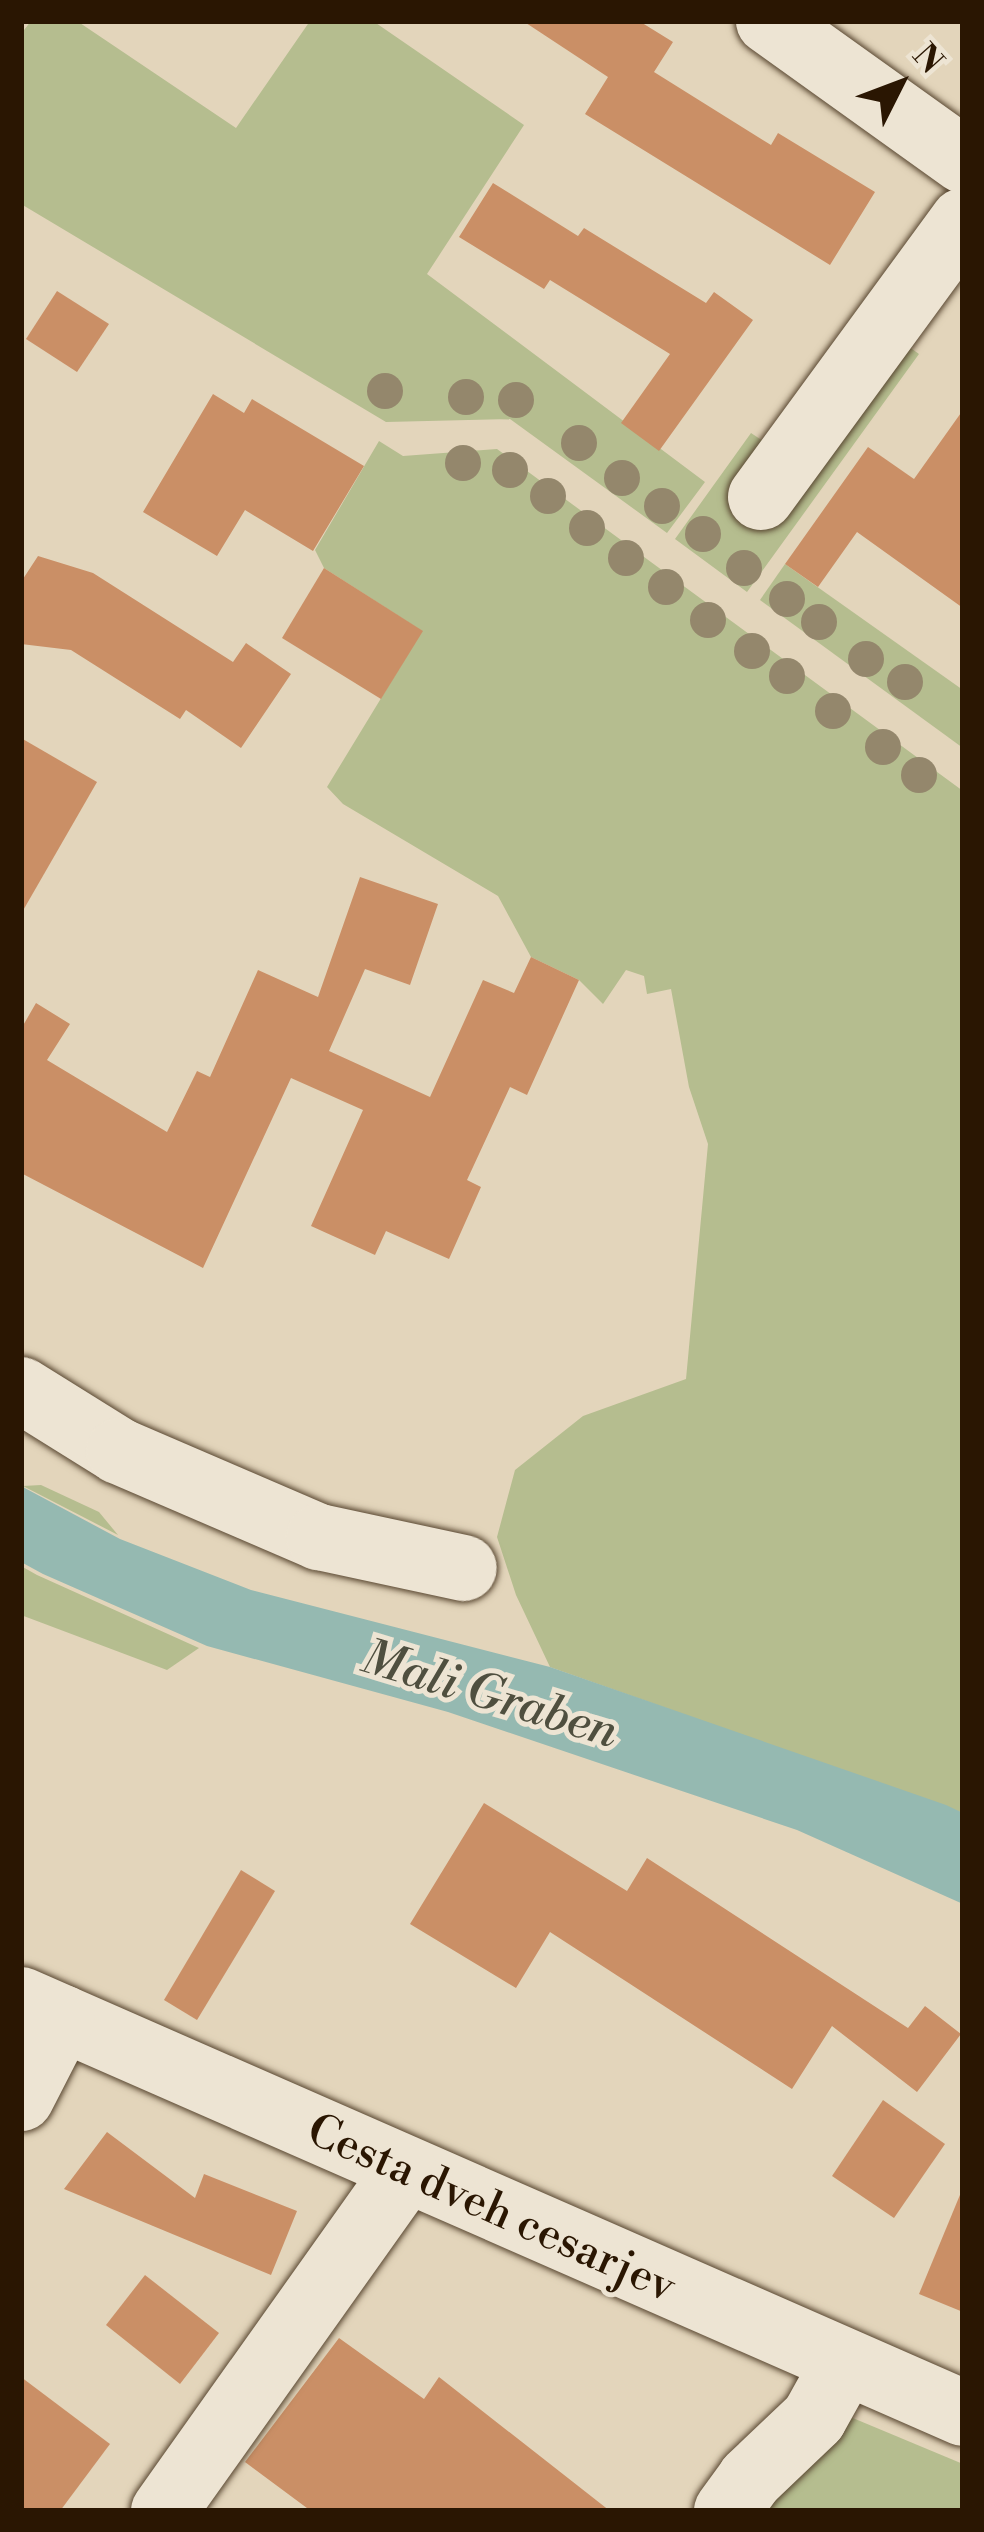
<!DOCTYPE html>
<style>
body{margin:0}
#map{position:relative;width:984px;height:2532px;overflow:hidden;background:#e3d5bb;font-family:"Libre Bodoni",serif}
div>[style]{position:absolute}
.green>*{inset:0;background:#b5bd8f}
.water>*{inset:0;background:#95b9b1}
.building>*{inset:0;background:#ca8f66}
.roads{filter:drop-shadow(0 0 3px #584630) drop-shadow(0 0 3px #584630)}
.minor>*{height:66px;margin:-33px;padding:0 33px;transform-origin:33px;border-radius:33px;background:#ede4d3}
.trees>*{width:36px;height:36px;margin:-18px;border-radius:50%;background:#94876c}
span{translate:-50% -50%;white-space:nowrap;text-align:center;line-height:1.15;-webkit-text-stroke:10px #ede4d3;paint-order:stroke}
.street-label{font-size:45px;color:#2a1602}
.water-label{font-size:48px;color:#4f4f3f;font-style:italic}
.frame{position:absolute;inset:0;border:24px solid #2a1602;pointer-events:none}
.north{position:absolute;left:840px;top:24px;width:120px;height:120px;-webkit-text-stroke:9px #ede4d3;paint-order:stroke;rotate:48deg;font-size:33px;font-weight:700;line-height:48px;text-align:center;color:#2a1602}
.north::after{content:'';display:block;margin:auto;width:42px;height:54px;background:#2a1602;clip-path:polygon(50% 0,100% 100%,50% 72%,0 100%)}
</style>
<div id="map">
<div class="green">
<div style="clip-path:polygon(31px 21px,77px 21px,236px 128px,310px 21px,373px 21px,524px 125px,427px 274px,705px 482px,667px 533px,510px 419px,386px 422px,21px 204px,21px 34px)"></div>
<div style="clip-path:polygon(905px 344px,919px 354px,747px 592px,675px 539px,751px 433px,763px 441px)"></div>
<div style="clip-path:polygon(379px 441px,403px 456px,497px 449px,963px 791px,963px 1813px,550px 1667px,516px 1595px,497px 1537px,515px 1470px,583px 1416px,686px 1379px,708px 1144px,689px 1087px,671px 989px,647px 994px,644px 976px,626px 970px,603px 1004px,579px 980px,531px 957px,498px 896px,343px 804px,327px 787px,422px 631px,324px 568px,315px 550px)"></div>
<div style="clip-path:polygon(785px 564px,963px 690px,963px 748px,760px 600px)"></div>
<div style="clip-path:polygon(41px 1485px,99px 1512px,118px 1535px,23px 1486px)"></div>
<div style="clip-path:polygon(21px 1566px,37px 1575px,199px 1648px,167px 1670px,21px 1615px)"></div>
<div style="clip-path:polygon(848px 2416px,963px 2464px,963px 2511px,754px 2511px)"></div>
</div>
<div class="water">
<div style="clip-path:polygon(21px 1486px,120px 1539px,251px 1590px,550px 1667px,946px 1805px,963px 1813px,963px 1904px,797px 1830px,448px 1712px,207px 1646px,43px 1574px,21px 1562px)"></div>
</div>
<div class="building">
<div style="clip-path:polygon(523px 21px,639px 21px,673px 42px,654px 72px,771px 145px,778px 133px,875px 192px,830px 265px,585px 114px,608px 77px)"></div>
<div style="clip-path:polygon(493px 183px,578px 236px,584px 228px,706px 303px,714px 292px,753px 320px,659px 451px,621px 423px,670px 354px,550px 280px,544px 289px,459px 237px)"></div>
<div style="clip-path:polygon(57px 291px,109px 324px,77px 372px,26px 339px)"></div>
<div style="clip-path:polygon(213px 394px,244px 413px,252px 399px,364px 466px,313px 551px,245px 510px,217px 556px,143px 512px)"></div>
<div style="clip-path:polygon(963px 410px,963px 608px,857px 532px,818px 587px,785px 564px,868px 447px,914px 479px)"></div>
<div style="clip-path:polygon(38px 556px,93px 573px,233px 662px,246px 643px,291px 674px,241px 748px,186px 710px,180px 719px,71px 650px,21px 644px,21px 582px)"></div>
<div style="clip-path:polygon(324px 568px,423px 631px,381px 699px,282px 638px)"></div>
<div style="clip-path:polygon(21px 738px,97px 782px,21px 914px)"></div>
<div style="clip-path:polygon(360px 877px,438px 904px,410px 985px,365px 969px,329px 1051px,430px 1097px,483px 980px,514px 993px,531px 957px,579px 980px,527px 1095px,510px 1087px,467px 1180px,481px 1187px,449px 1259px,386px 1231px,375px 1255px,311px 1226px,363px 1110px,291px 1078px,203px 1268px,21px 1173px,21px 1029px,36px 1003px,70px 1024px,47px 1060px,167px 1132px,197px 1071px,210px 1077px,258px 970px,318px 997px)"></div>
<div style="clip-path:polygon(484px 1803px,627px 1891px,647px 1858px,908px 2028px,925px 2006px,961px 2034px,917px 2092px,832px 2026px,792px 2089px,550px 1932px,516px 1988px,410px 1924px)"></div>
<div style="clip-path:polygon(241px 1870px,275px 1891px,197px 2020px,164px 2000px)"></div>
<div style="clip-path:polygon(883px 2100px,945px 2144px,894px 2218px,832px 2176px)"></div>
<div style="clip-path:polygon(107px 2132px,195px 2198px,204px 2174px,297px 2211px,271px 2275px,64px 2189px)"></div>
<div style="clip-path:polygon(962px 2190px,963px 2191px,963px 2312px,919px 2294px)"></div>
<div style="clip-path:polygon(145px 2275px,219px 2333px,180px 2384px,106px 2325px)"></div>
<div style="clip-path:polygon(339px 2338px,424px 2399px,439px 2377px,610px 2511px,311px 2511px,245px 2462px)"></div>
<div style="clip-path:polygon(21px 2377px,110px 2444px,60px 2511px,21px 2511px)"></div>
</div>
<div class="roads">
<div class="minor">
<div style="left:769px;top:21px;width:239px;rotate:35.6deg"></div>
<div style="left:761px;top:497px;width:342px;rotate:-53.8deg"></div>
<div style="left:21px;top:1390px;width:115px;rotate:31.9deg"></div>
<div style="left:119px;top:1451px;width:218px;rotate:23.3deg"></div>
<div style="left:319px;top:1537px;width:148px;rotate:12.1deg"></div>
<div style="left:21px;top:2000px;width:1029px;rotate:23.67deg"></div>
<div style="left:21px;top:2098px;width:90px;rotate:-62.9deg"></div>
<div style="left:164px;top:2511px;width:416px;rotate:-54.6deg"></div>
<div style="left:727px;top:2511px;width:39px;rotate:-54deg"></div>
<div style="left:750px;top:2479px;width:88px;rotate:-43.6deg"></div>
<div style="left:814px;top:2418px;width:62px;rotate:-60.9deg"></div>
</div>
</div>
<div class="trees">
<div style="left:385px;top:391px"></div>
<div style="left:466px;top:397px"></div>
<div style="left:516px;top:400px"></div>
<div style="left:579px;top:443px"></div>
<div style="left:463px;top:463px"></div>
<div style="left:510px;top:470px"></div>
<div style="left:622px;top:478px"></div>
<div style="left:548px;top:496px"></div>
<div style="left:662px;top:506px"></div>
<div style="left:587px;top:528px"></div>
<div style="left:703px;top:534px"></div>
<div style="left:626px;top:558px"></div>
<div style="left:744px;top:568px"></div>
<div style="left:666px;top:587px"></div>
<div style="left:787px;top:599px"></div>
<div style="left:708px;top:620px"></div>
<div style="left:819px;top:622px"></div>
<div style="left:752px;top:651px"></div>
<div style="left:866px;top:659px"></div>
<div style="left:787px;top:676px"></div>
<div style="left:905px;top:682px"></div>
<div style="left:833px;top:711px"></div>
<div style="left:883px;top:747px"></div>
<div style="left:919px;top:775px"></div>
</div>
<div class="street-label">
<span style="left:491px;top:2209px;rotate:24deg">Cesta dveh cesarjev</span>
</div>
<div class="water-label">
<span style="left:489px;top:1696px;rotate:17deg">Mali Graben</span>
</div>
<div class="frame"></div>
<div class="north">N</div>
</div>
